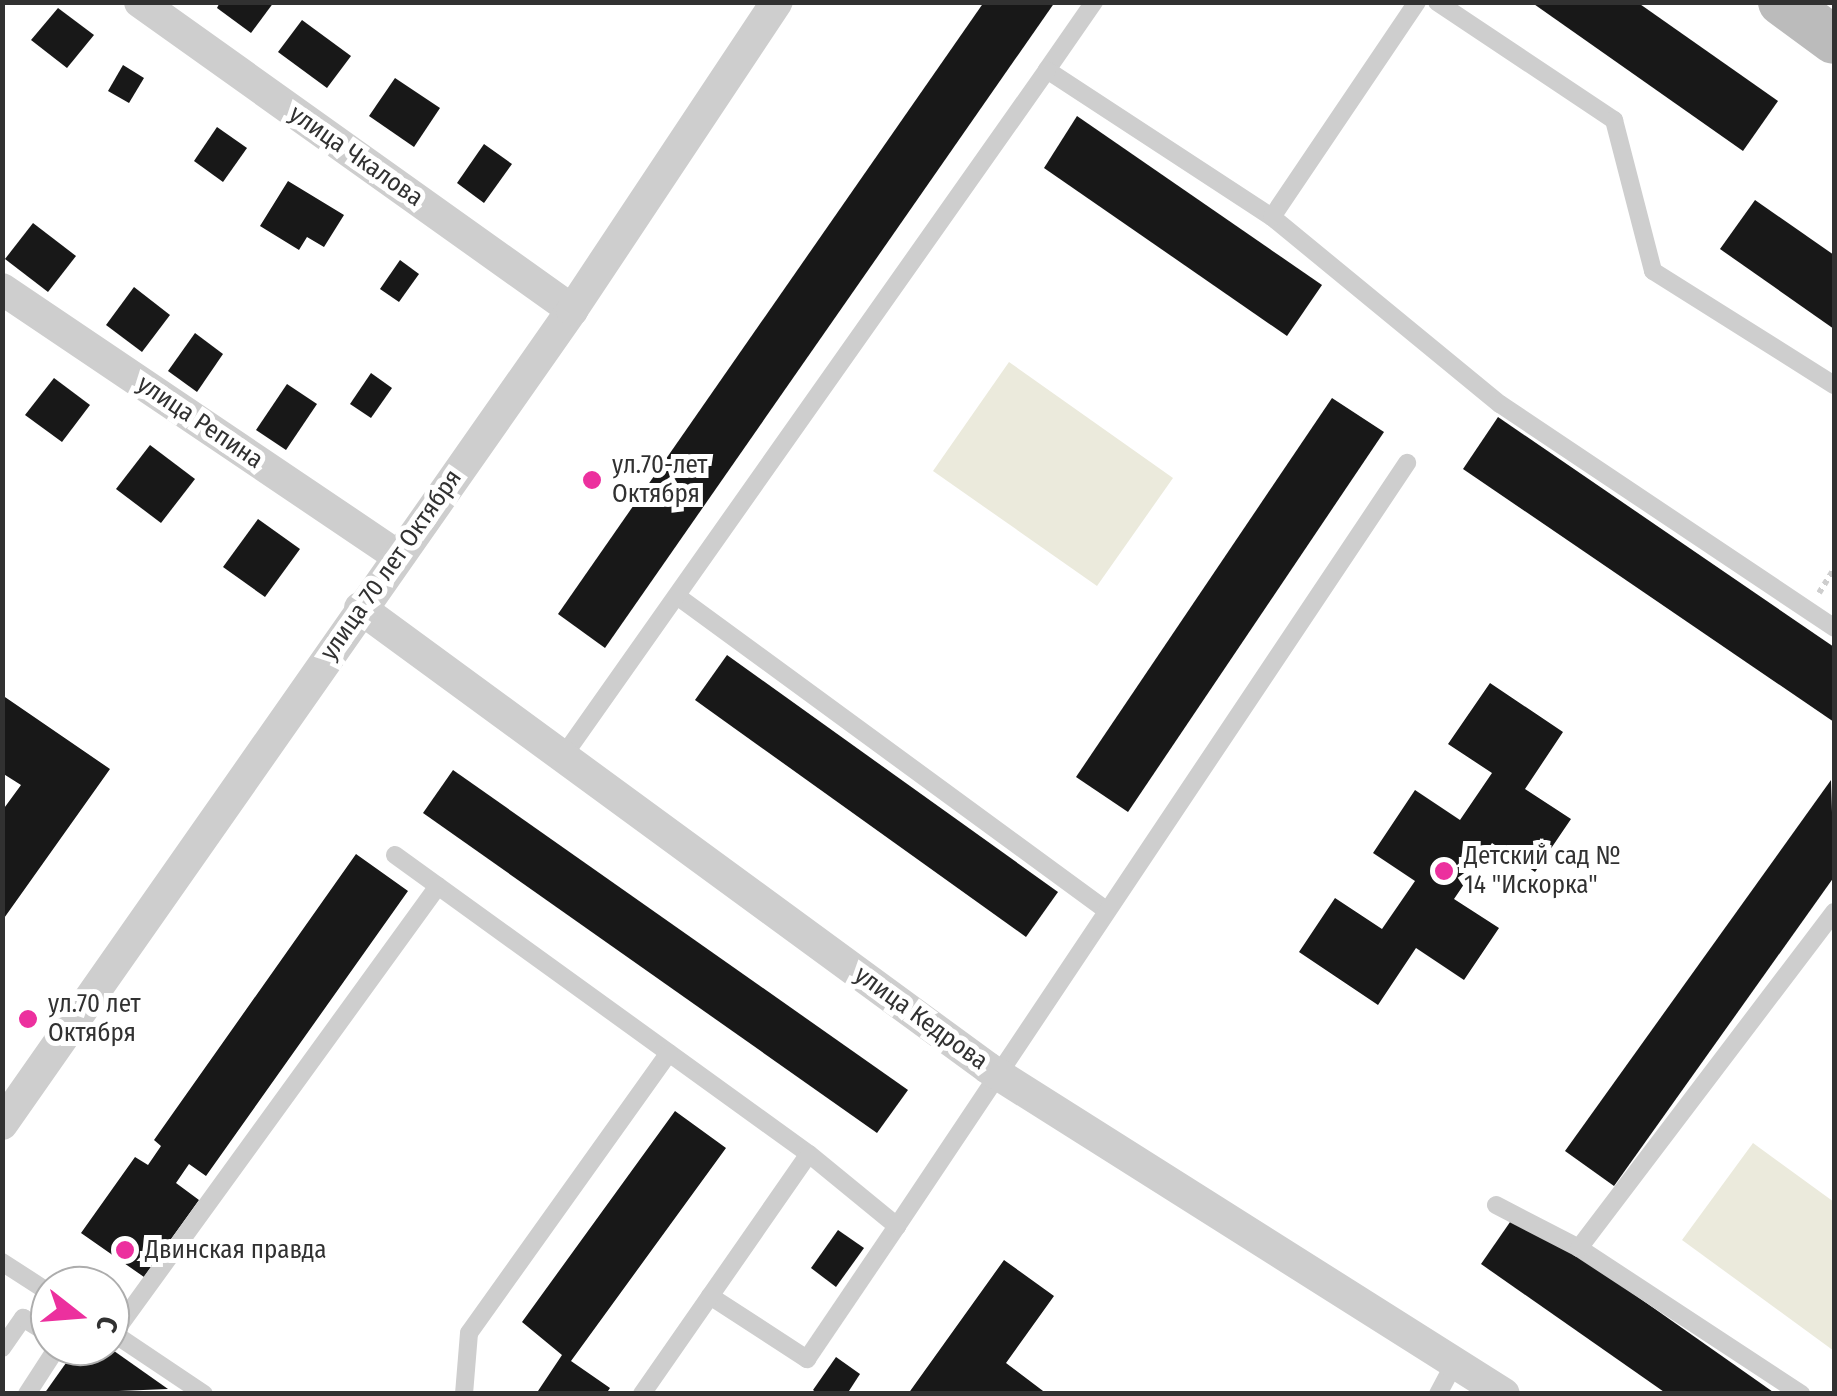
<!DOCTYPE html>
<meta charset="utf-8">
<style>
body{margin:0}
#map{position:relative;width:1837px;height:1396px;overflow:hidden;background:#fff;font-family:"Fira Sans Condensed",sans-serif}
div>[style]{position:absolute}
.green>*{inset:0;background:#ebeadc}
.building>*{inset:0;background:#181818}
.path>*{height:6px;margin-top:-3px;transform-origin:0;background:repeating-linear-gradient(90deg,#cecece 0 5px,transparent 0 10px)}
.lane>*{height:18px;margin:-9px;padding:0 9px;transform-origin:9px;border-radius:9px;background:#cecece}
.street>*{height:32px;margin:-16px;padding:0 16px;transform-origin:16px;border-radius:16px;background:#cecece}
.secondary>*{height:48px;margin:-24px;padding:0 24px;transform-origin:24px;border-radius:24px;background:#bbb}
.dots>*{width:28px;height:28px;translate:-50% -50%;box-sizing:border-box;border:5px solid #fff;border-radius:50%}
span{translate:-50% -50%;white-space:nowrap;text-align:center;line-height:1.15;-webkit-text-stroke:10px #fff;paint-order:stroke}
.street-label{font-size:25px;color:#313131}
.poi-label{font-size:25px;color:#313131}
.left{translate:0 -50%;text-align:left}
.frame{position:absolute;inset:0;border:5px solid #313131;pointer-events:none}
.north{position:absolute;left:30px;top:1266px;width:100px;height:100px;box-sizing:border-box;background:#fff;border:2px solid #adadad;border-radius:50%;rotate:107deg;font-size:28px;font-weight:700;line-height:40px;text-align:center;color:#313131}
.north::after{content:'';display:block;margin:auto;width:35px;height:45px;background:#ec309e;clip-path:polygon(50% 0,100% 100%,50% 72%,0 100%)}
</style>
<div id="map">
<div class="green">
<div style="clip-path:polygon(1009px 362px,1173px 478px,1097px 586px,933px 471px)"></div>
<div style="clip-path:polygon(1753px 1143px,1834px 1202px,1834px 1351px,1682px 1240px)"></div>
</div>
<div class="building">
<div style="clip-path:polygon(220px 2px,274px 2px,251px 33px,217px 8px)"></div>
<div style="clip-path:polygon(984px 2px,1055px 2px,605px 648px,558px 614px)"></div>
<div style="clip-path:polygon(1531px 2px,1637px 2px,1778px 101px,1743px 151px)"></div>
<div style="clip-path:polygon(58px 8px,94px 35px,67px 68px,31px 40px)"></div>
<div style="clip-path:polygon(302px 20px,351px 56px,327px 88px,278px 52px)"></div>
<div style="clip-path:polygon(123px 65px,144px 78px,129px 103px,108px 91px)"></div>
<div style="clip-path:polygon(395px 78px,440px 108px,414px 147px,369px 116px)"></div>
<div style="clip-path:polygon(1077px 116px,1322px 285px,1287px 336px,1044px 168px)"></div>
<div style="clip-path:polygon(217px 127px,247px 148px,223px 182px,194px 161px)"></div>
<div style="clip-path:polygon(484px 144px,512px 164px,484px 203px,457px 183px)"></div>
<div style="clip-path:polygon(288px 181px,344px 215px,324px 247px,307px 237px,299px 250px,260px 226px)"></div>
<div style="clip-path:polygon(1755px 200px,1834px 255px,1834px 329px,1720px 249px)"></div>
<div style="clip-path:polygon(33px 223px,76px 256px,48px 292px,5px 259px)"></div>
<div style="clip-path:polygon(400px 260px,419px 274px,399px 302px,380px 289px)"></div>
<div style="clip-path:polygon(134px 287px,170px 315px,142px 352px,106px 325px)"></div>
<div style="clip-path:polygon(195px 333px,223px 354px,197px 392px,168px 371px)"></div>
<div style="clip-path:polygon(371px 373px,392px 388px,371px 418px,350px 404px)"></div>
<div style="clip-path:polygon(54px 378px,90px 405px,62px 442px,25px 415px)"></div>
<div style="clip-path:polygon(287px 384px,317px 404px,286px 450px,256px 430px)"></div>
<div style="clip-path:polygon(1332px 398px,1384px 432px,1128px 812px,1076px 777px)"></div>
<div style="clip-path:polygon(1498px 417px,1834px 647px,1834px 722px,1463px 469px)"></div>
<div style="clip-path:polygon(150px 445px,195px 479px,161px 523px,116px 489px)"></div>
<div style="clip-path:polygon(258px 519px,300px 549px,265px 597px,223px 567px)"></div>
<div style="clip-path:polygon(727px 655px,1058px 892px,1026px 937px,695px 700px)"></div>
<div style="clip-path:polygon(1490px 683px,1563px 732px,1525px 789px,1571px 819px,1535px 872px,1492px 843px,1454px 899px,1499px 928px,1464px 980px,1416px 948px,1378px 1005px,1299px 952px,1335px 898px,1382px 929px,1415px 881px,1373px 853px,1415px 790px,1460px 820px,1492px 773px,1448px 744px)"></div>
<div style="clip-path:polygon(2px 695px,110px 769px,2px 921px,2px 811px,21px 785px,2px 773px)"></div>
<div style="clip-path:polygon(453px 770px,908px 1090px,877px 1133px,423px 813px)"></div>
<div style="clip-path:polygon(1831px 780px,1834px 877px,1614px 1186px,1565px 1151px)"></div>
<div style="clip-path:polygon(356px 854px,408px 891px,206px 1176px,189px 1164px,176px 1183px,199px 1200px,144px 1277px,81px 1233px,135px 1157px,148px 1165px,161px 1146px,154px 1140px)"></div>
<div style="clip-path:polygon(675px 1111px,726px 1148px,571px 1361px,610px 1388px,606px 1394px,536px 1394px,562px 1355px,522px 1322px)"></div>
<div style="clip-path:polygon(1517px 1212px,1776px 1394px,1667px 1394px,1481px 1264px)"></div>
<div style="clip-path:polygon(838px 1230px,864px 1248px,836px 1287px,811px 1268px)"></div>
<div style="clip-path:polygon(1004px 1260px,1054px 1296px,1006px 1363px,1047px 1394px,908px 1394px)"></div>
<div style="clip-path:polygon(78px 1346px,107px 1346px,168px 1389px,44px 1394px)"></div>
<div style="clip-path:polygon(836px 1357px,860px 1374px,847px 1394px,818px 1394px,813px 1390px)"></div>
</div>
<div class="path">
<div style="left:1819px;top:593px;width:28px;rotate:-58deg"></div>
</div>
<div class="lane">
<div style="left:1094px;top:2px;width:83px;rotate:124.7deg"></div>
<div style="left:1047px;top:70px;width:269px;rotate:33.2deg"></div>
<div style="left:1272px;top:217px;width:295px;rotate:39.4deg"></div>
<div style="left:1500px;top:404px;width:402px;rotate:33.8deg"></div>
<div style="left:1437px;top:2px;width:213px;rotate:33.7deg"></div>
<div style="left:1614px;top:120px;width:156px;rotate:75.5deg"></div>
<div style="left:1653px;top:271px;width:214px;rotate:32.2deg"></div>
<div style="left:1272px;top:217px;width:259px;rotate:-56deg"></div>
<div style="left:677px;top:596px;width:532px;rotate:36.2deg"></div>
<div style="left:564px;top:755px;width:838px;rotate:-54.81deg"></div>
<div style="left:395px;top:855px;width:511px;rotate:35.84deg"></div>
<div style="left:1496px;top:1205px;width:93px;rotate:27.4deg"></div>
<div style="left:1579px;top:1248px;width:266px;rotate:33.3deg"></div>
<div style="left:1579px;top:1248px;width:422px;rotate:-52.8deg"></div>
<div style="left:2px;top:1262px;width:57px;rotate:32.9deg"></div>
<div style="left:710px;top:1296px;width:116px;rotate:33deg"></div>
<div style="left:807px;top:1359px;width:161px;rotate:-55.9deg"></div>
<div style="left:110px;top:1331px;width:113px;rotate:33.8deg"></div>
<div style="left:114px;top:1333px;width:552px;rotate:-54.06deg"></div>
<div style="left:2px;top:1348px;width:37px;rotate:-55deg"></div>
<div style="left:23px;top:1318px;width:32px;rotate:32deg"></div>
<div style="left:27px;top:1394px;width:57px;rotate:-57.1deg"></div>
<div style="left:464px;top:1394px;width:61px;rotate:-85.3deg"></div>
<div style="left:469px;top:1333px;width:344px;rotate:-54.5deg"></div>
<div style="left:642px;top:1394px;width:292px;rotate:-55.2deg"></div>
<div style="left:809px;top:1154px;width:114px;rotate:39.3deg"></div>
<div style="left:897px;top:1226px;width:918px;rotate:-56.24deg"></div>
<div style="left:1438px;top:1394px;width:38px;rotate:-62deg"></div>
</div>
<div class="street">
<div style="left:140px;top:2px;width:531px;rotate:35.49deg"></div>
<div style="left:2px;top:289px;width:476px;rotate:34deg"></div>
<div style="left:360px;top:608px;width:778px;rotate:36.22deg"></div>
<div style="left:988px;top:1068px;width:610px;rotate:32.28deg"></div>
<div style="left:2px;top:1124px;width:994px;rotate:-55deg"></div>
<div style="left:572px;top:310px;width:370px;rotate:-56.4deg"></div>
</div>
<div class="secondary">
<div style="left:1782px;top:2px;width:64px;rotate:36.2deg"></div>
</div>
<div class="dots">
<div style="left:592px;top:480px;background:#ec309e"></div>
<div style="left:1444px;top:871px;background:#ec309e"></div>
<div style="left:28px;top:1019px;background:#ec309e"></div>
<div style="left:125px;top:1250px;background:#ec309e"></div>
</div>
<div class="street-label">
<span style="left:356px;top:156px;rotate:35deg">улица Чкалова</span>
<span style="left:200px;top:422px;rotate:34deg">улица Репина</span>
<span style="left:391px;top:565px;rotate:-55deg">улица 70 лет Октября</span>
<span style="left:921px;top:1018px;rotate:36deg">улица Кедрова</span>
</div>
<div class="poi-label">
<span class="left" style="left:612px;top:480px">ул.70-лет<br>Октября</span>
<span class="left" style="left:1464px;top:871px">Детский сад №<br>14 "Искорка"</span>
<span class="left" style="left:48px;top:1019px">ул.70 лет<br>Октября</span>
<span class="left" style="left:145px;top:1250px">Двинская правда</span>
</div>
<div class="frame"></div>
<div class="north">С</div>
</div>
